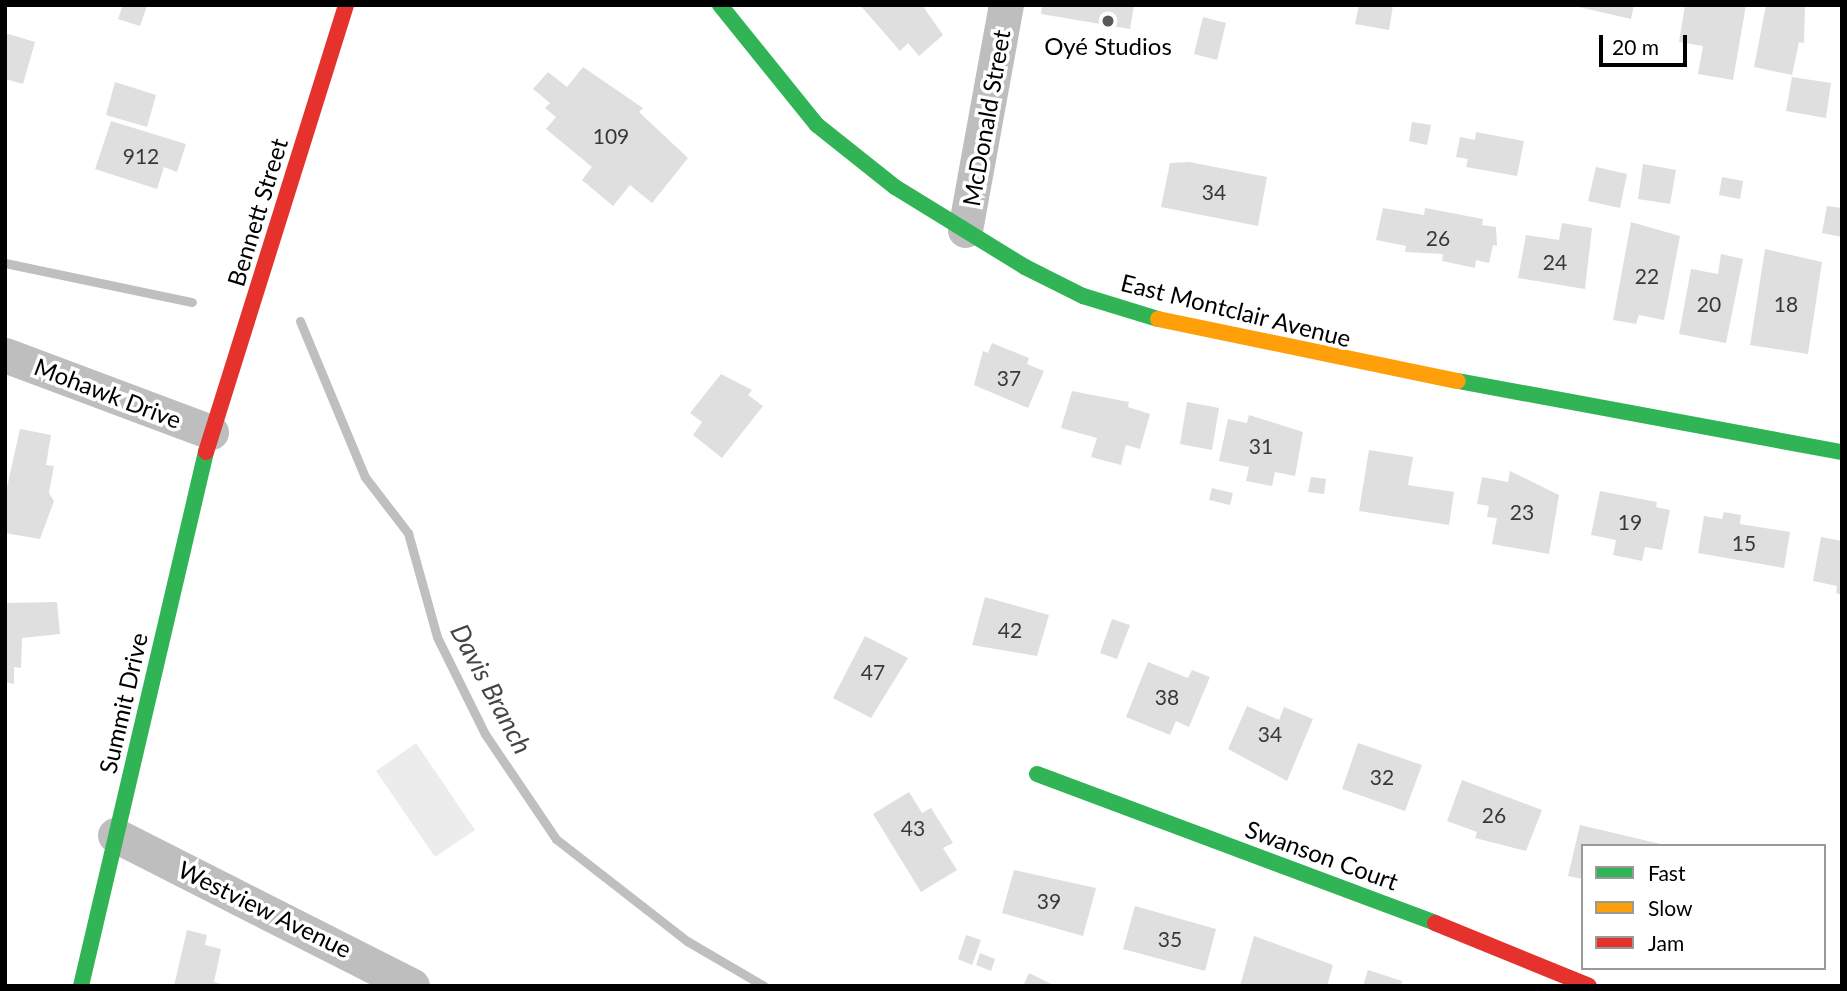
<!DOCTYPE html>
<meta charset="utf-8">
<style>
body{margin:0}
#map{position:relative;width:1847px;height:991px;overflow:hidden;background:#fff;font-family:Lato,sans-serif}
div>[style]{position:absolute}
.green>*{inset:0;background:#ececec}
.stream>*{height:9px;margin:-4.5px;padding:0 4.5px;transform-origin:4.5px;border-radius:4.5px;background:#bfbfbf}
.building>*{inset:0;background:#dfdfdf}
.street>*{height:35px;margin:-17.5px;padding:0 17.5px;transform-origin:17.5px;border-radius:17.5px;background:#bebebe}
.fast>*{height:16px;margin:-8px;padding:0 8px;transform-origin:8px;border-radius:8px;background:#30b455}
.slow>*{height:16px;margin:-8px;padding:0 8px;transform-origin:8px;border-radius:8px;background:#ff9f0a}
.jam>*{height:16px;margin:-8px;padding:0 8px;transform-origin:8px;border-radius:8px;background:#e5322d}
.dots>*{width:19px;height:19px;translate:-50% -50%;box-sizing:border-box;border:4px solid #fff;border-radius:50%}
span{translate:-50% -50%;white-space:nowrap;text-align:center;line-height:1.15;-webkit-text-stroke:7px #fff;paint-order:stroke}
.number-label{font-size:21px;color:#383838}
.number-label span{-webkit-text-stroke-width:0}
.poi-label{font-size:24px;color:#000}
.street-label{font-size:24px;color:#000}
.water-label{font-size:26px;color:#444;font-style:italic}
.frame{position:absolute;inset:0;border:7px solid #000;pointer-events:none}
.legend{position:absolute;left:1581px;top:844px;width:245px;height:126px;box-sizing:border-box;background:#fff;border:2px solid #999;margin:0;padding:9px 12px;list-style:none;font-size:21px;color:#000}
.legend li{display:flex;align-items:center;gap:14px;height:35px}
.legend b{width:35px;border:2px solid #999}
.scale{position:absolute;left:1599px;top:35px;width:88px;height:32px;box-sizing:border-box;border:4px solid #000;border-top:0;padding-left:9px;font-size:21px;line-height:24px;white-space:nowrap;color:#000;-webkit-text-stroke:5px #fff;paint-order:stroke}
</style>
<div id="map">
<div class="green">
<div style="clip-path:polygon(416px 743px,475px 830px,435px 857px,376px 771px)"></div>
</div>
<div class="stream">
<div style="left:5px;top:263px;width:191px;rotate:11.8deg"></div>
<div style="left:300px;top:321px;width:169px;rotate:67.4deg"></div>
<div style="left:365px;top:477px;width:71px;rotate:52.5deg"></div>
<div style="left:408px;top:533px;width:108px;rotate:74.4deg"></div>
<div style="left:437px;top:637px;width:108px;rotate:63.7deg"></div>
<div style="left:485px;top:734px;width:127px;rotate:55.9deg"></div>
<div style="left:556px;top:839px;width:166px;rotate:37.9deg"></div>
<div style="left:687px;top:941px;width:89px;rotate:30.3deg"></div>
</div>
<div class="building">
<div style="clip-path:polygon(123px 5px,147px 6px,140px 26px,118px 19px)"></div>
<div style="clip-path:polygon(860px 5px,922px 5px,943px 35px,919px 56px,908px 43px,900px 51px)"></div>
<div style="clip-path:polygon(1042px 5px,1134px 5px,1130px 29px,1041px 14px)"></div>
<div style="clip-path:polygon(1359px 5px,1393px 5px,1389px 30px,1355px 24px)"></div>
<div style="clip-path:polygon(1570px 5px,1634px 5px,1631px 19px)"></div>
<div style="clip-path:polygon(1685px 5px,1746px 5px,1733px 80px,1698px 74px,1703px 46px,1679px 42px)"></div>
<div style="clip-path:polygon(1766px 5px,1805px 5px,1804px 43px,1799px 42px,1792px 75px,1754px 67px)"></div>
<div style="clip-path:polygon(1203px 17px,1226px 23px,1217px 60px,1194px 54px)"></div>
<div style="clip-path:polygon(5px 33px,35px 42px,23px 84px,5px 79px)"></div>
<div style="clip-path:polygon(583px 67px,643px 108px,639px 112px,688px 158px,652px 203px,630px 185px,613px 206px,582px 180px,592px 167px,546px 129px,556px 117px,545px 108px,550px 103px,533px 89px,548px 72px,567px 87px)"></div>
<div style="clip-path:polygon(1792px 77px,1831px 83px,1826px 118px,1786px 111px)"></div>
<div style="clip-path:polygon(115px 82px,156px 95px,147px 127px,106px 115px)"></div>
<div style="clip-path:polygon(111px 121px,186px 144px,177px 172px,164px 167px,157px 189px,95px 169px)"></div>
<div style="clip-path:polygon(1412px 122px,1431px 125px,1427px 145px,1409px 141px)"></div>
<div style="clip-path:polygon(1476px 132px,1524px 141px,1517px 176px,1466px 167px,1468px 159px,1456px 157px,1460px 137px,1475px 140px)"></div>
<div style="clip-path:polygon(1189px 162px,1267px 177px,1258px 226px,1161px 207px,1170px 163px)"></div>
<div style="clip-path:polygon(1643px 164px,1676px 170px,1670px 204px,1638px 199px)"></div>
<div style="clip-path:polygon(1596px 167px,1627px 174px,1620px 208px,1588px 201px)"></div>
<div style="clip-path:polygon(1722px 177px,1743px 181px,1740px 199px,1719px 195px)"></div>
<div style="clip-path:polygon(1827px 206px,1842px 208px,1842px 237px,1822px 233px)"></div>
<div style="clip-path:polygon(1383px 208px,1424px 215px,1425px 208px,1483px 219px,1482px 225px,1496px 227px,1497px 246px,1493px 245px,1489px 263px,1476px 260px,1475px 268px,1442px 261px,1443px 254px,1405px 252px,1406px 246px,1376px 240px)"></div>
<div style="clip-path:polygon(1631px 222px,1680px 236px,1664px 320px,1639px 315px,1636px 324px,1613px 320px)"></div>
<div style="clip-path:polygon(1562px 223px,1592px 228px,1585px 289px,1518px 278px,1526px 235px,1559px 240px)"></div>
<div style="clip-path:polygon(1765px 249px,1822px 262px,1808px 354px,1750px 345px)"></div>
<div style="clip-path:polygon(1721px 254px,1743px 259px,1726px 343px,1679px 334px,1691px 269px,1718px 274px)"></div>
<div style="clip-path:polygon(992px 343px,1029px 358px,1027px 364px,1044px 371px,1028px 408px,974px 385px,983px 351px,988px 353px)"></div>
<div style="clip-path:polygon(721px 374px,752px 390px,748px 395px,763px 406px,722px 458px,693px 435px,702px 422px,690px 413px)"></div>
<div style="clip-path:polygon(1072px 391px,1129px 402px,1128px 407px,1150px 414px,1140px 449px,1126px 445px,1121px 465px,1091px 457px,1097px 438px,1061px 428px)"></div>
<div style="clip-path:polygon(1187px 402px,1219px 408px,1212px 450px,1180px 444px)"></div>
<div style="clip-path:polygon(1249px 415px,1303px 432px,1295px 476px,1275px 472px,1272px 486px,1246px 481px,1249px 467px,1219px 461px,1228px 419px,1247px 423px)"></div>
<div style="clip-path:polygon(20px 429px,51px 435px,46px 465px,54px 466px,49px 493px,54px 501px,40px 539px,5px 533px,5px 496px)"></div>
<div style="clip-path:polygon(1369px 450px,1413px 457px,1408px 485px,1454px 492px,1449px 525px,1359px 511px)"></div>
<div style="clip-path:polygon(1510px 471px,1559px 495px,1549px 554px,1492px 544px,1497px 518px,1487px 517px,1489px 506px,1477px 504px,1482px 477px,1508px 482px)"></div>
<div style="clip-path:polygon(1311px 477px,1326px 479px,1324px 494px,1308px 492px)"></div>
<div style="clip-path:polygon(1212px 488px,1233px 493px,1230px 505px,1209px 500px)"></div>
<div style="clip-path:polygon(1600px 491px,1657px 502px,1656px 507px,1670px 510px,1662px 550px,1645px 547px,1642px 561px,1613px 555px,1616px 540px,1591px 535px)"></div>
<div style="clip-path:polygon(1724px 512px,1741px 515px,1740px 524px,1790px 532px,1784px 568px,1698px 553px,1704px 516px,1722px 519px)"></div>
<div style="clip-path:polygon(1821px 537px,1842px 541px,1842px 595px,1836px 593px,1837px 586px,1813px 581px)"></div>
<div style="clip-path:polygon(985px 597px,1049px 615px,1037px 656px,972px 645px)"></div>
<div style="clip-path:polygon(57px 602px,60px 634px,22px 638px,21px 668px,14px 667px,14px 684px,5px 682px,5px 603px)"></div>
<div style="clip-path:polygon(1112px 619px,1130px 625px,1117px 659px,1100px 653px)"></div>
<div style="clip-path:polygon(865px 636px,908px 658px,871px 718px,833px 698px)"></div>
<div style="clip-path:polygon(1148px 662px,1188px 678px,1192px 670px,1210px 677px,1189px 727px,1176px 721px,1170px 735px,1126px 717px)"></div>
<div style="clip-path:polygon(1247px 706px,1279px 720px,1284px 707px,1313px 719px,1287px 781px,1228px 749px)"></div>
<div style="clip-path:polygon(1358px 743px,1422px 765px,1405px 811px,1342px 789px)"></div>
<div style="clip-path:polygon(1462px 780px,1542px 810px,1526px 851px,1475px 838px,1477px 832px,1447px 821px)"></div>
<div style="clip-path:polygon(909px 792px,922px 813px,931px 808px,953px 843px,943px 848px,957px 870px,921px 892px,873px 814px)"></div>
<div style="clip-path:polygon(1580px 825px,1665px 845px,1665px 846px,1583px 846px,1583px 879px,1568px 876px)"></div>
<div style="clip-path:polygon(1014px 870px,1096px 888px,1083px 936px,1002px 913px)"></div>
<div style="clip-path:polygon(1135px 906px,1216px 929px,1205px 971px,1123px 949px)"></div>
<div style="clip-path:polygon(187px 930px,207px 935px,205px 945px,221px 949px,214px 982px,228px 986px,174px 986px)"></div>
<div style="clip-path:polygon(966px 935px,981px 940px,972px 965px,958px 959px)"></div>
<div style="clip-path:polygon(1254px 936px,1333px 965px,1327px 986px,1240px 986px)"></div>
<div style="clip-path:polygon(980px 953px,995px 959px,991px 971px,976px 965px)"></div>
<div style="clip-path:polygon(1368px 970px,1402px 981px,1401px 986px,1363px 986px)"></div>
<div style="clip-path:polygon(1029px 973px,1055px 986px,1024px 984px)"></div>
</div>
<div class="street">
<div style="left:965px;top:230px;width:229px;rotate:-79.7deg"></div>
<div style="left:5px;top:355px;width:220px;rotate:20.5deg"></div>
<div style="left:115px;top:835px;width:333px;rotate:26.9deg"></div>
</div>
<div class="fast">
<div style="left:720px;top:5px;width:154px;rotate:51.1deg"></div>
<div style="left:817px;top:125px;width:100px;rotate:38.5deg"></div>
<div style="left:895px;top:187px;width:153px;rotate:31.6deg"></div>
<div style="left:1025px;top:267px;width:65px;rotate:26.6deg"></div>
<div style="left:1083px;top:296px;width:78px;rotate:17deg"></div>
<div style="left:1458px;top:381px;width:391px;rotate:10.5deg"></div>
<div style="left:1037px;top:774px;width:425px;rotate:20.5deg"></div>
<div style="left:81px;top:986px;width:548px;rotate:-76.83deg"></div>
</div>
<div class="slow">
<div style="left:1158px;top:319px;width:306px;rotate:11.7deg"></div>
</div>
<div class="jam">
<div style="left:206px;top:452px;width:468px;rotate:-72.6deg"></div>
<div style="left:1435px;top:923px;width:166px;rotate:22.2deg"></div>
</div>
<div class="dots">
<div style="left:1108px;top:21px;background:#595959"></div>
</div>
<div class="number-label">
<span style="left:611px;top:136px">109</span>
<span style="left:141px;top:156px">912</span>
<span style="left:1214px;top:192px">34</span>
<span style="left:1438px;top:238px">26</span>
<span style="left:1555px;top:262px">24</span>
<span style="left:1647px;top:276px">22</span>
<span style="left:1709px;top:304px">20</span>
<span style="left:1786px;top:304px">18</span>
<span style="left:1009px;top:378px">37</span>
<span style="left:1261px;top:446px">31</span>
<span style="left:1522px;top:512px">23</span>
<span style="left:1630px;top:522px">19</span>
<span style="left:1744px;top:543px">15</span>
<span style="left:1010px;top:630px">42</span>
<span style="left:873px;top:672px">47</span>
<span style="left:1167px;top:697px">38</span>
<span style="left:1270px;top:734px">34</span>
<span style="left:1382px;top:777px">32</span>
<span style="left:1494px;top:815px">26</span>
<span style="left:913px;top:828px">43</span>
<span style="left:1049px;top:901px">39</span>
<span style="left:1170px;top:939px">35</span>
</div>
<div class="poi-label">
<span style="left:1108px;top:46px">Oyé Studios</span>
</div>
<div class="street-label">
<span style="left:986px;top:118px;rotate:-80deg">McDonald Street</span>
<span style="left:257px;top:212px;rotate:-73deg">Bennett Street</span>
<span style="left:1236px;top:310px;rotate:14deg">East Montclair Avenue</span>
<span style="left:108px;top:393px;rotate:21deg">Mohawk Drive</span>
<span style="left:123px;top:703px;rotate:-77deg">Summit Drive</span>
<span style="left:1322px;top:855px;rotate:20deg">Swanson Court</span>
<span style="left:265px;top:909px;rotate:26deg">Westview Avenue</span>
</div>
<div class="water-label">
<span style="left:491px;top:689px;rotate:62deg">Davis Branch</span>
</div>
<div class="frame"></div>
<ul class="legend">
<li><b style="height:9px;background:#30b455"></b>Fast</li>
<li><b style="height:9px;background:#ff9f0a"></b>Slow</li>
<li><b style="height:9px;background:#e5322d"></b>Jam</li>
</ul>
<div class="scale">20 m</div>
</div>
